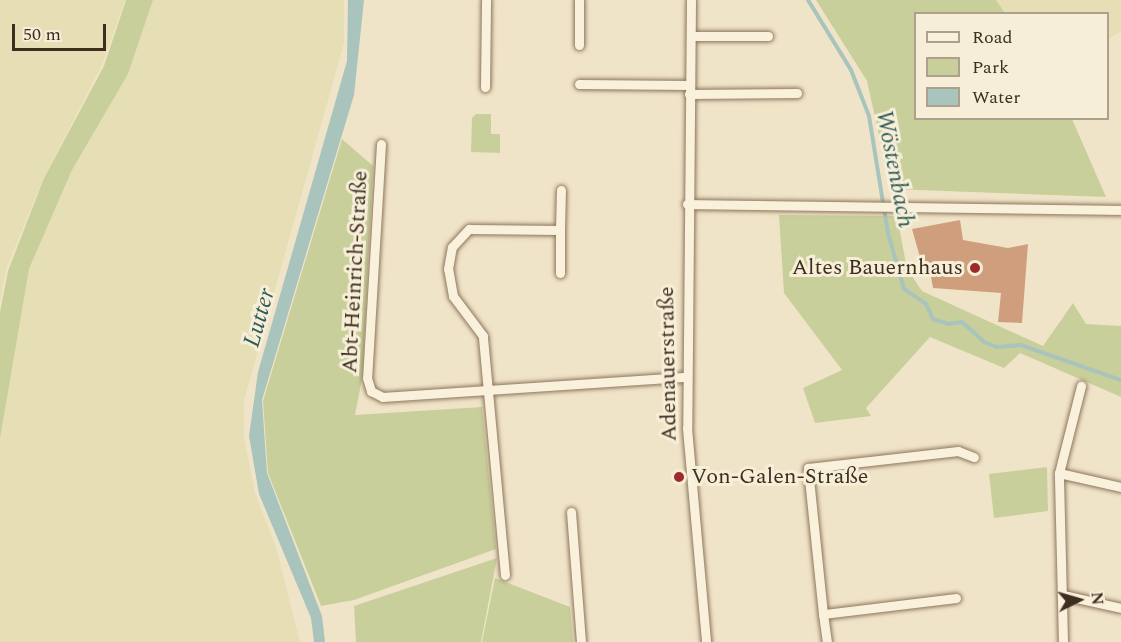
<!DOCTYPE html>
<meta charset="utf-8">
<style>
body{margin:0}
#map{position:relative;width:1121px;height:642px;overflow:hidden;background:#f0e4c8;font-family:Spectral,serif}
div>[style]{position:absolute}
.farmland>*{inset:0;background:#e6deb5}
.green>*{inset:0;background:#c9cf9b}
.water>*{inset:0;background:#a9c4bc}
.stream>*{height:4px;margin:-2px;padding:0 2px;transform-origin:2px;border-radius:2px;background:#a9c4bc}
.building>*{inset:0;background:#cf9f7d}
.roads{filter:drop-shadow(0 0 2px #8d765c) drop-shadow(0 0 2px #8d765c)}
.minor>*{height:9px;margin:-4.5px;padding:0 4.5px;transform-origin:4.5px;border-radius:4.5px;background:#faf1dc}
.dots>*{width:16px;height:16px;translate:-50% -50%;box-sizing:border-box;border:3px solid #f7eed8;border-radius:50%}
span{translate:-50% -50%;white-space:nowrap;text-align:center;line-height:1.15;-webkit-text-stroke:6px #f7eed8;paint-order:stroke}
.poi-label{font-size:22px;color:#3d2e20}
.right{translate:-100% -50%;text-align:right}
.left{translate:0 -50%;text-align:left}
.street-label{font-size:22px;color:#3d2e20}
.water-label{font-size:24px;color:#2f5d5a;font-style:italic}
.legend{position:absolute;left:914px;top:12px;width:195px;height:108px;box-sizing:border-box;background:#f7eed8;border:2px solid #ada18e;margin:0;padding:8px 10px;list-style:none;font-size:18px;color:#3d2e20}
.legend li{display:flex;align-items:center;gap:12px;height:30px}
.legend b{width:30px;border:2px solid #ada18e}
.north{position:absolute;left:1049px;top:570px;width:60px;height:60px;-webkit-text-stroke:4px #f7eed8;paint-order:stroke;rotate:85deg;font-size:16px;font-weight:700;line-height:24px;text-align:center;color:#3d2e20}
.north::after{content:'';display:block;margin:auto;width:21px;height:27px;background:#3d2e20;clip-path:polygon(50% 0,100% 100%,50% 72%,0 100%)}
.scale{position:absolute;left:12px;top:24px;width:94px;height:27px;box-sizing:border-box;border:3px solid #3d2e20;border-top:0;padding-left:8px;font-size:18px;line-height:21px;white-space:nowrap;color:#3d2e20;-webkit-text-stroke:4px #f7eed8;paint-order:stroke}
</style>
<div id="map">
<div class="farmland">
<div style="clip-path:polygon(0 0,125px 0,102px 65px,44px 177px,6px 269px,0 302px)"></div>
<div style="clip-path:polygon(153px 0,344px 0,344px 43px,244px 400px,244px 437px,255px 493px,276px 547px,300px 642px,0 642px,0 439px,29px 269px,72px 170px,128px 74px)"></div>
<div style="clip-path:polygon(996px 0,1121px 0,1121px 31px,1108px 39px,1108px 14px,1005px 13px)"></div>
</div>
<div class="green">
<div style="clip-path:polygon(126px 0,153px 0,128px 74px,72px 170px,29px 269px,0 439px,0 312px,8px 271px,44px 178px,104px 66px)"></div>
<div style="clip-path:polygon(816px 0,996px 0,1005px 13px,916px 14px,916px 118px,1072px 119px,1106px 197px,891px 189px,867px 81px)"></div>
<div style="clip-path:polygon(476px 114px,491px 114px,491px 134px,500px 134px,500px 153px,471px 152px,472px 118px)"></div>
<div style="clip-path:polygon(342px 139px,373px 166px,362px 379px,355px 415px,482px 407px,496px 549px,354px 600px,321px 606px,268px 473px,263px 401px)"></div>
<div style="clip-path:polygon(779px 215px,897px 216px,907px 269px,922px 291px,1043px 346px,1073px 303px,1086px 324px,1121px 326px,1121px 397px,1020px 353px,1004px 368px,930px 337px,866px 408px,871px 416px,815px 423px,803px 388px,842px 370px,784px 293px)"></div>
<div style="clip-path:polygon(1047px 467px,1048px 511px,994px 518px,989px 474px)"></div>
<div style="clip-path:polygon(497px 558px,481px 642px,356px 642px,354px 606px)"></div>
<div style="clip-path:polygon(495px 578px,570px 607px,573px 642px,482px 642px)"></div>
</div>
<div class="water">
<div style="clip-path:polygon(348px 0,364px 0,354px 95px,262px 400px,267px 473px,322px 616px,325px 642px,314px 642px,311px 618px,259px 494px,249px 436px,258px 372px,347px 61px)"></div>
</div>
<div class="stream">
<div style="left:808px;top:0;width:82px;rotate:58.4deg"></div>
<div style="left:851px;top:70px;width:49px;rotate:68.6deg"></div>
<div style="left:869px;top:116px;width:119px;rotate:80.8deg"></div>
<div style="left:888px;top:233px;width:58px;rotate:74.1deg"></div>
<div style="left:904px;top:289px;width:27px;rotate:34deg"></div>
<div style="left:926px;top:304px;width:17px;rotate:65deg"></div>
<div style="left:933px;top:319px;width:16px;rotate:18deg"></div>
<div style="left:948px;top:324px;width:14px;rotate:-8deg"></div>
<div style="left:962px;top:322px;width:30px;rotate:42deg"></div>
<div style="left:984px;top:342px;width:14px;rotate:21deg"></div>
<div style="left:997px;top:347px;width:24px;rotate:-5deg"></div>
<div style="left:1021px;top:345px;width:106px;rotate:19.3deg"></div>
</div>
<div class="building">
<div style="clip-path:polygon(960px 220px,963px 240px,1008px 248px,1028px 244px,1022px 323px,998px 322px,1001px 293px,933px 288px,931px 277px,925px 275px,912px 229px)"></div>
</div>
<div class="roads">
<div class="minor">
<div style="left:691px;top:0;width:428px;rotate:90.5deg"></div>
<div style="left:687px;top:428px;width:215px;rotate:84.9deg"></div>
<div style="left:691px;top:36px;width:77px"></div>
<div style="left:579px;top:45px;width:45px;rotate:-90deg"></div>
<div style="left:579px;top:84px;width:110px;rotate:0.5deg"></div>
<div style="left:485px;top:87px;width:87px;rotate:-89.3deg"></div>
<div style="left:689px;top:94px;width:108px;rotate:-0.5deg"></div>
<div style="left:381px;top:144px;width:234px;rotate:93.4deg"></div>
<div style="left:367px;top:378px;width:14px;rotate:73deg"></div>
<div style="left:371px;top:391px;width:13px;rotate:27deg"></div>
<div style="left:383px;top:397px;width:304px;rotate:-3.8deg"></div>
<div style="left:687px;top:204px;width:434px;rotate:0.8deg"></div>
<div style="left:560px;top:273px;width:43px;rotate:-90deg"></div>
<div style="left:1059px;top:473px;width:90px;rotate:-75.8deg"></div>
<div style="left:571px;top:512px;width:130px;rotate:85.6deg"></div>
<div style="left:505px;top:575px;width:240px;rotate:-95.3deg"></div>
<div style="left:483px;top:336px;width:50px;rotate:-126.9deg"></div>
<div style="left:453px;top:296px;width:27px;rotate:-100deg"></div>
<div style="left:448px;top:269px;width:22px;rotate:-80deg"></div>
<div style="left:452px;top:247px;width:25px;rotate:-47deg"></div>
<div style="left:469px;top:229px;width:91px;rotate:0.6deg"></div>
<div style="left:560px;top:230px;width:40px;rotate:-88.6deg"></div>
<div style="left:1063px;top:595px;width:59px;rotate:12.6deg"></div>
<div style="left:956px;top:598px;width:134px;rotate:173.1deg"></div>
<div style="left:823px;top:614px;width:147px;rotate:-95.9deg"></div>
<div style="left:808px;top:468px;width:151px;rotate:-6.5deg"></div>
<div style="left:958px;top:451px;width:17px;rotate:21deg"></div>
<div style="left:823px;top:614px;width:28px;rotate:82deg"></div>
<div style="left:1063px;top:642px;width:169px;rotate:-91.4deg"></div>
<div style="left:1059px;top:473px;width:64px;rotate:12.7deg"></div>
</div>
</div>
<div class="dots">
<div style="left:975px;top:268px;background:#9e2a2b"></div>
<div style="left:679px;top:477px;background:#9e2a2b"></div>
</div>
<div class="poi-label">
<span class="right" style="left:963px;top:268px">Altes Bauernhaus</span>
<span class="left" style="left:691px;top:477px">Von-Galen-Straße</span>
</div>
<div class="street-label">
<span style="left:355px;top:272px;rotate:-87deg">Abt-Heinrich-Straße</span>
<span style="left:668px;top:364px;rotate:-91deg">Adenauerstraße</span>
</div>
<div class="water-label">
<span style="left:894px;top:169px;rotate:79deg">Wöstenbach</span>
<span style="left:260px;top:318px;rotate:-74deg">Lutter</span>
</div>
<ul class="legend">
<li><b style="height:8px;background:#faf1dc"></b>Road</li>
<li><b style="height:16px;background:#c9cf9b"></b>Park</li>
<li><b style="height:16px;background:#a9c4bc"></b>Water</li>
</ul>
<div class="north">N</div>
<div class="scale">50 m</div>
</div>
